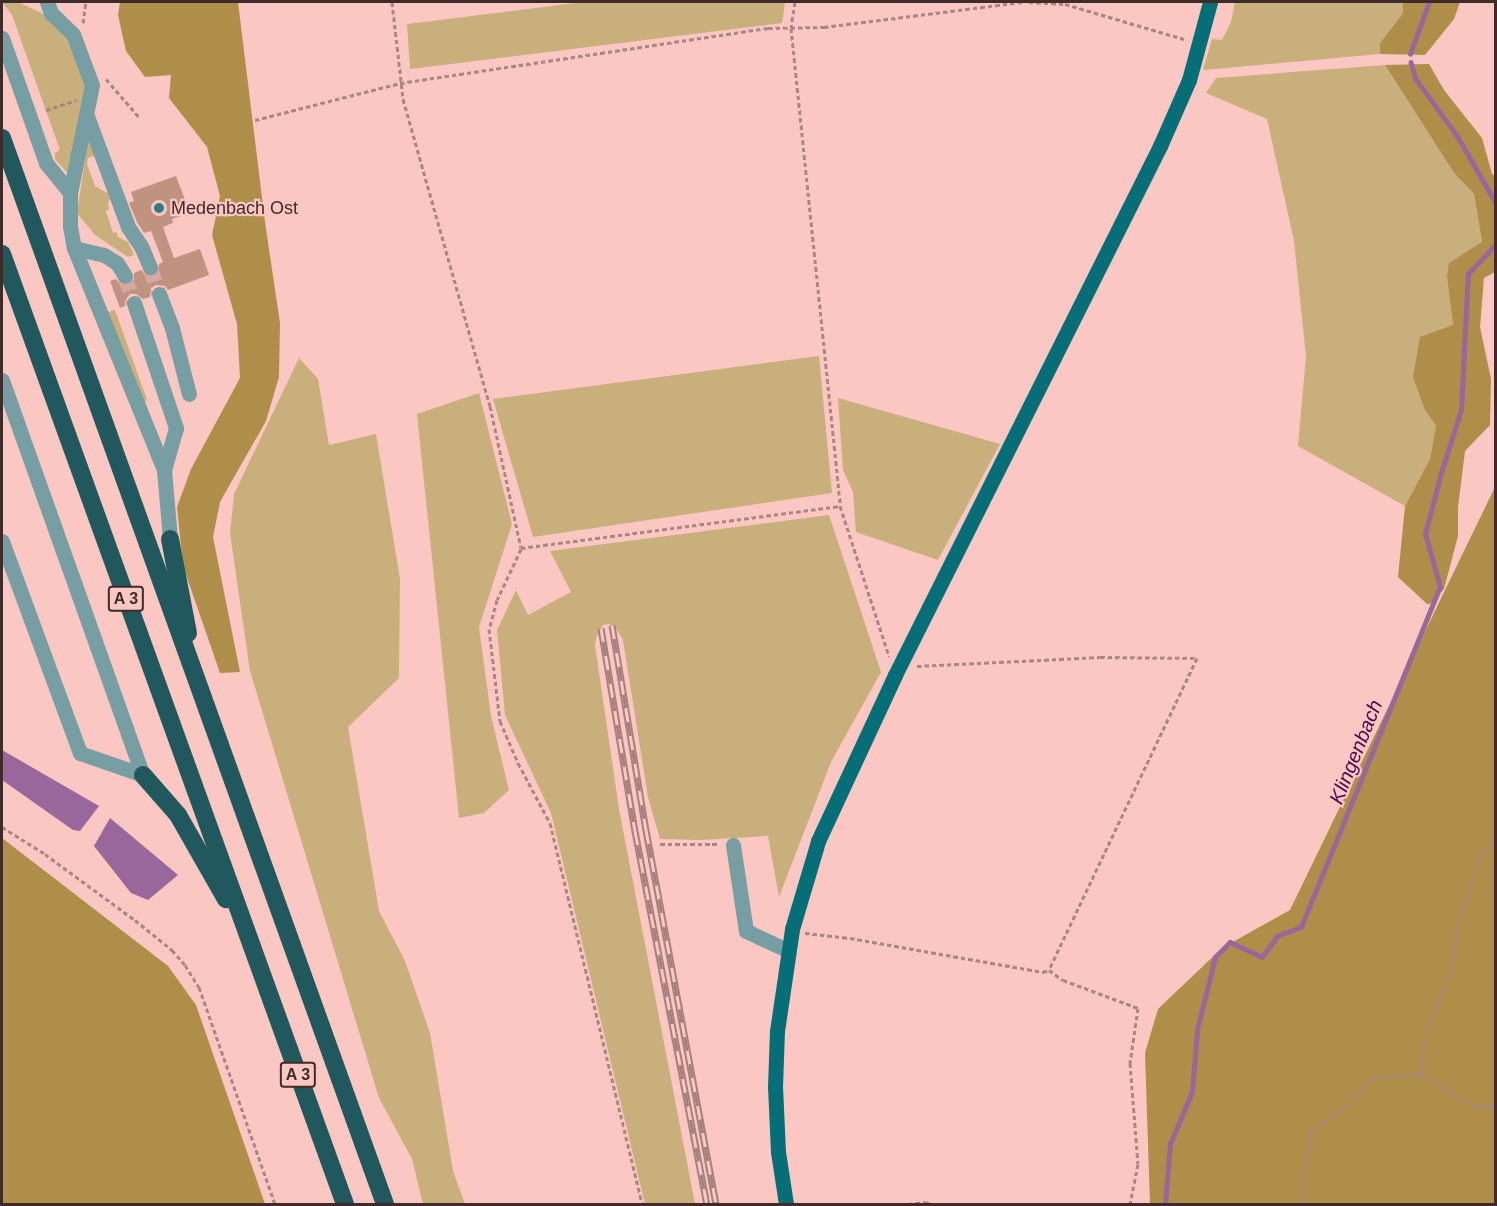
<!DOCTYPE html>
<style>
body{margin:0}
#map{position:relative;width:1497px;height:1206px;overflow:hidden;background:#fbc7c2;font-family:Arial,sans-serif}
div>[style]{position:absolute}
.green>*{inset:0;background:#c8af7c}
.forest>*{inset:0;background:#ae8e48}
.water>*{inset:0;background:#99679c}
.stream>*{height:4.5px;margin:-2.25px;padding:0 2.25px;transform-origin:2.25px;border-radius:2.25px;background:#99679c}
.building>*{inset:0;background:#bf9380}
.minor-tunnel>*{height:15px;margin-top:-7.5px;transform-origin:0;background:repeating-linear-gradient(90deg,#d5a8a3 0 15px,transparent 0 23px)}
.path>*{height:3px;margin-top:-1.5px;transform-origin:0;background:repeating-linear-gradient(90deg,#ab8581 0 4.5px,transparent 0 7.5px)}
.minor>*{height:15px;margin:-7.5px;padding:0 7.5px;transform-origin:7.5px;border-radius:7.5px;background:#769ea3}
.major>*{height:15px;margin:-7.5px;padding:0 7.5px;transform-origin:7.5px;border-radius:7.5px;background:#066e77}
.highway>*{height:18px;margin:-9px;padding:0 9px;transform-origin:9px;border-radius:9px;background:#20585e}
.rail>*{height:7px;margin-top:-3.5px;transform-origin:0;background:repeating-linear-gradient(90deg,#fbc7c2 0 14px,#a5807c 0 28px);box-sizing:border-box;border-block:2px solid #a5807c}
.dots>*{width:16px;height:16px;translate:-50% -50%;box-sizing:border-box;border:3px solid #fbc7c2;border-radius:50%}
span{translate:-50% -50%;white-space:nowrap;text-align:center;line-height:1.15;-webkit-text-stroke:4.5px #fbc7c2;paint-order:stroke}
.shield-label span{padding:2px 4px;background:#fbc7c2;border:2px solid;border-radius:4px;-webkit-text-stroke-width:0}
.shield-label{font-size:16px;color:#3f2b29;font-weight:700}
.poi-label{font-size:18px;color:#3f2b29}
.left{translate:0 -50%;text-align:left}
.water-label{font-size:20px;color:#4a0950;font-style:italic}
.frame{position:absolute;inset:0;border:3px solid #3f2b29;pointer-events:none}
</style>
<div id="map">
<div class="green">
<div style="clip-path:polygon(2px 2px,18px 2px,44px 14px,63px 29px,72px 46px,85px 87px,68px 174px,55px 159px,55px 153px,60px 150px,12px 15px)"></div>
<div style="clip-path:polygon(583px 2px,785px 2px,782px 23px,410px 69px,407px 24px)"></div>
<div style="clip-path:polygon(1235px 2px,1403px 2px,1403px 13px,1380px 43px,1380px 54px,1203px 70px,1212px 39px,1222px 40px,1231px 22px)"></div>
<div style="clip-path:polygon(1385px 65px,1454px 173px,1474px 194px,1482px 242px,1447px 277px,1453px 326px,1425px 410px,1436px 426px,1430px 459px,1405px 506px,1298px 446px,1306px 356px,1294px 241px,1267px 119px,1206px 93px,1216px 78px)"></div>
<div style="clip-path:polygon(88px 140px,97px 155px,88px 158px,87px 164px,95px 186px,111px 195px,108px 204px,109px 209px,106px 211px,113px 233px,117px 232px,118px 237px,128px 242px,134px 255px,128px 257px,95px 235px,77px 213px)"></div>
<div style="clip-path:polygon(115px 310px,147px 400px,145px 402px,139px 398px,108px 312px)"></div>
<div style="clip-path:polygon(819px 356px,832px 493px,533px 537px,493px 399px)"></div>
<div style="clip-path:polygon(299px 358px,318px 379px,329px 445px,376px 434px,400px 579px,399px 678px,348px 727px,379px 911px,405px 961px,430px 1033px,453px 1171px,465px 1204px,423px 1204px,412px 1159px,379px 1098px,250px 671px,230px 533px,234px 494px)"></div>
<div style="clip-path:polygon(479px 393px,512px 524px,479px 627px,491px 716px,509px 790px,484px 813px,459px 818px,417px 414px)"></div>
<div style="clip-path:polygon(838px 398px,1000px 444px,938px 560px,856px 532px,853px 492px,843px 470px)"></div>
<div style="clip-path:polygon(829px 515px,881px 672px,831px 762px,779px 897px,768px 836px,701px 840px,660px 839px,648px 797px,623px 640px,615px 627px,609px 624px,603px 625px,596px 638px,595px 645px,619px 809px,695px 1204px,645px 1204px,551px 813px,505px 715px,497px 630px,516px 590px,528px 615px,571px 592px,550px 551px)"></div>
</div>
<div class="forest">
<div style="clip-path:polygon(120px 2px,238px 2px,265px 222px,280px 323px,279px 377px,266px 421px,220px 502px,213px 537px,240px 672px,220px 673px,183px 566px,177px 507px,191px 469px,240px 378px,237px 324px,212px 235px,220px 196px,207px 147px,169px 98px,171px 75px,145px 77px,126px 51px,118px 15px)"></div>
<div style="clip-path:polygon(1403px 2px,1460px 2px,1454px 19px,1425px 55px,1380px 54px,1380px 43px,1403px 13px)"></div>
<div style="clip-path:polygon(1429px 64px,1444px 90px,1482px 138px,1492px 174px,1496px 177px,1495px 272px,1484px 278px,1480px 327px,1491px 379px,1490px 425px,1465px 451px,1458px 507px,1458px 536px,1444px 589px,1430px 604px,1427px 604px,1398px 577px,1405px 506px,1430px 459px,1436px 426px,1425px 410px,1413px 377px,1420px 337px,1453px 325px,1447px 277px,1449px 263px,1482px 242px,1474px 194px,1454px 173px,1385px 65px)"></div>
<div style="clip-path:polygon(1495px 487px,1495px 1204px,1150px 1204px,1145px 1053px,1158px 1009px,1222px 948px,1290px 910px)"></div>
<div style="clip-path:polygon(2px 838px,168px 966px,196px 1005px,265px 1204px,2px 1204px)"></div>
</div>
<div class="water">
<div style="clip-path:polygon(2px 750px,99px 806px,80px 831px,73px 830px,2px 780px)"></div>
<div style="clip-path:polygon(110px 818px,178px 875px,148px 900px,131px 893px,94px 846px)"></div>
</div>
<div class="stream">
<div style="left:1410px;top:54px;width:55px;rotate:-69.9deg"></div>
<div style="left:1411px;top:62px;width:18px;rotate:74deg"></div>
<div style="left:1416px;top:79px;width:72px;rotate:54.1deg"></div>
<div style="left:1458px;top:137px;width:76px;rotate:60.1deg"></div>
<div style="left:1165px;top:1204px;width:60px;rotate:-85.2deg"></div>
<div style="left:1170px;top:1144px;width:56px;rotate:-67.1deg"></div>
<div style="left:1192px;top:1092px;width:62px;rotate:-85.4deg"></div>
<div style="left:1197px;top:1030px;width:75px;rotate:-76.1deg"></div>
<div style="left:1215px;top:957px;width:21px;rotate:-45deg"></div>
<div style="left:1230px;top:942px;width:35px;rotate:25deg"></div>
<div style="left:1262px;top:957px;width:26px;rotate:-54deg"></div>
<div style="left:1277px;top:936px;width:26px;rotate:-21deg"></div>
<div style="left:1301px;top:927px;width:367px;rotate:-67.8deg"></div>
<div style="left:1440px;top:587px;width:55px;rotate:-105.8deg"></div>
<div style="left:1425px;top:534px;width:63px;rotate:-75.3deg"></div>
<div style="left:1441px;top:473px;width:66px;rotate:-72.4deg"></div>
<div style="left:1461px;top:410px;width:136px;rotate:-87.1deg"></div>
<div style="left:1468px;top:274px;width:41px;rotate:-47deg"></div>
</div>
<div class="building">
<div style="clip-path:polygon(176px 176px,190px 213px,172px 219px,173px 223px,163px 227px,174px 258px,200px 249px,209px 275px,168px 290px,165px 286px,156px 285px,151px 288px,150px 297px,143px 299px,136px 294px,130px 294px,125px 301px,125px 306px,120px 308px,110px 281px,116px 279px,121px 285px,130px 285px,134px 280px,134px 273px,141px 270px,145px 275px,153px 276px,158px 272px,159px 264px,163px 262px,151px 231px,144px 233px,137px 222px,129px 203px,134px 201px,131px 192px)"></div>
</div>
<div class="minor-tunnel">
<div style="left:150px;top:267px;width:28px;rotate:72deg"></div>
<div style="left:125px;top:276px;width:28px;rotate:72deg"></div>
</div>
<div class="path">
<div style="left:392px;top:2px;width:98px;rotate:83.5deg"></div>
<div style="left:403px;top:99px;width:319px;rotate:74.2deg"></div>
<div style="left:490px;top:406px;width:145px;rotate:77.7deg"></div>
<div style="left:521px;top:548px;width:322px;rotate:-7.5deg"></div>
<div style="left:840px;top:506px;width:158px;rotate:71.9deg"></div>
<div style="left:795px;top:2px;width:26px;rotate:99deg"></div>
<div style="left:791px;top:28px;width:481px;rotate:84.1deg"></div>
<div style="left:1029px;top:2px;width:36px;rotate:3deg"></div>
<div style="left:1065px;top:4px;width:124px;rotate:16.4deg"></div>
<div style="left:83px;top:23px;width:21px;rotate:-82deg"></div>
<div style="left:106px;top:79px;width:50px;rotate:49deg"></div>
<div style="left:46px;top:110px;width:32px;rotate:-18deg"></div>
<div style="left:255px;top:120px;width:150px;rotate:-14.3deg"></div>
<div style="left:400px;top:83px;width:372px;rotate:-8.5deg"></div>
<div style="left:768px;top:28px;width:56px;rotate:-1deg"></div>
<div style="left:824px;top:27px;width:201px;rotate:-7.2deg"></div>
<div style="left:521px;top:549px;width:56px;rotate:115.2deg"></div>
<div style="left:497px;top:600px;width:30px;rotate:105deg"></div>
<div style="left:489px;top:629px;width:93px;rotate:83.2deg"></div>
<div style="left:500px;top:721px;width:46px;rotate:66.8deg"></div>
<div style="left:518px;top:763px;width:68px;rotate:61.9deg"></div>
<div style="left:550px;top:823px;width:392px;rotate:76.4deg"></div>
<div style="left:917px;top:666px;width:183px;rotate:-2.8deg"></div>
<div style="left:1100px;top:657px;width:97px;rotate:0.6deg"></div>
<div style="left:1197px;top:658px;width:345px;rotate:115.4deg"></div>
<div style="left:1049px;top:970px;width:17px;rotate:36deg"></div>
<div style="left:1063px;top:980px;width:80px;rotate:20.5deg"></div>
<div style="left:1138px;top:1008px;width:56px;rotate:98.3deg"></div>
<div style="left:1130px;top:1063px;width:101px;rotate:85.5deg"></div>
<div style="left:1138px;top:1164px;width:41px;rotate:101.3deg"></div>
<div style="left:2px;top:827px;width:51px;rotate:32.1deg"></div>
<div style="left:45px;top:854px;width:112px;rotate:36.3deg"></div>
<div style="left:135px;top:920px;width:48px;rotate:39deg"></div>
<div style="left:172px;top:950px;width:20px;rotate:49deg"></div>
<div style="left:185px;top:965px;width:26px;rotate:58deg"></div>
<div style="left:199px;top:987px;width:230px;rotate:70.7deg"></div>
<div style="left:660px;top:844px;width:59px"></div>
<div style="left:805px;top:933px;width:45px;rotate:6.3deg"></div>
<div style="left:850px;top:938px;width:196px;rotate:10deg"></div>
<div style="left:1043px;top:972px;width:6px;rotate:-18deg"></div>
<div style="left:1420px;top:1074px;width:39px;rotate:-83deg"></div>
<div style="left:1425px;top:1035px;width:68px;rotate:-67.6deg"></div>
<div style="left:1451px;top:972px;width:60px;rotate:-80.4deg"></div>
<div style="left:1461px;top:913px;width:60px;rotate:-70.7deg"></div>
<div style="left:1481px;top:856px;width:24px;rotate:-52deg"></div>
<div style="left:908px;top:1204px;width:17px;rotate:-7deg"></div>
<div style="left:925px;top:1202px;width:6px;rotate:18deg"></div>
<div style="left:1305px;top:1204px;width:32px;rotate:-92deg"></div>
<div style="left:1304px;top:1172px;width:42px;rotate:-80.3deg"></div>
<div style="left:1311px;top:1131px;width:42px;rotate:-36.3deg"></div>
<div style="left:1345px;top:1106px;width:38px;rotate:-47deg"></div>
<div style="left:1371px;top:1078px;width:49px;rotate:-4.7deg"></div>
<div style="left:1420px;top:1074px;width:62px;rotate:31.1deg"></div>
<div style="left:1473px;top:1106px;width:23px"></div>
</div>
<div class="minor">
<div style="left:47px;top:2px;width:12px;rotate:70deg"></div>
<div style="left:51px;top:13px;width:30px;rotate:44deg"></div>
<div style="left:73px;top:34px;width:54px;rotate:69.6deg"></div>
<div style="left:92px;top:85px;width:110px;rotate:101.5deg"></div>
<div style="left:70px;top:193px;width:33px;rotate:90deg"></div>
<div style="left:70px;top:226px;width:22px;rotate:80deg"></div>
<div style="left:74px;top:248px;width:240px;rotate:67.9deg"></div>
<div style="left:164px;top:470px;width:69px;rotate:85deg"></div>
<div style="left:2px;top:38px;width:133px;rotate:70.6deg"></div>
<div style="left:46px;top:163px;width:38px;rotate:51deg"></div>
<div style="left:87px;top:116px;width:118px;rotate:69.7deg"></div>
<div style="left:128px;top:227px;width:23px;rotate:56deg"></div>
<div style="left:141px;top:246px;width:23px;rotate:67deg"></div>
<div style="left:74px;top:248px;width:31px;rotate:13deg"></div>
<div style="left:104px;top:255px;width:15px;rotate:32deg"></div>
<div style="left:117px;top:263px;width:15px;rotate:58deg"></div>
<div style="left:159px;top:294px;width:36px;rotate:69deg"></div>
<div style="left:172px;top:328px;width:68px;rotate:75.6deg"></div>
<div style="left:134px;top:303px;width:132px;rotate:71.4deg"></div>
<div style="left:176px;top:428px;width:44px;rotate:105.9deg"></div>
<div style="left:2px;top:380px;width:419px;rotate:70.4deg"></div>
<div style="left:2px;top:541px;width:226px;rotate:69.8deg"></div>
<div style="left:80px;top:753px;width:67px;rotate:19.2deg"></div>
<div style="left:733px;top:845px;width:87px;rotate:81.4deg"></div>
<div style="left:746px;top:931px;width:45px;rotate:24.9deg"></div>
</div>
<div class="major">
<div style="left:786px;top:1204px;width:53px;rotate:-98.7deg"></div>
<div style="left:778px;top:1152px;width:65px;rotate:-92.6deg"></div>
<div style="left:775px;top:1087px;width:56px;rotate:-88deg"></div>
<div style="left:777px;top:1031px;width:103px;rotate:-81.6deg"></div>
<div style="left:792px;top:929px;width:92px;rotate:-73.5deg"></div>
<div style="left:818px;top:841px;width:183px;rotate:-65.1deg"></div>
<div style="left:895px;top:675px;width:592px;rotate:-63.39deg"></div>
<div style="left:1160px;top:146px;width:72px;rotate:-66.3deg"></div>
<div style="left:1189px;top:80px;width:81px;rotate:-74.9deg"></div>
</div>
<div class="highway">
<div style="left:2px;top:138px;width:1133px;rotate:70.24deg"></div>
<div style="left:2px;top:254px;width:1010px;rotate:70.15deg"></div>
<div style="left:170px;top:539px;width:96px;rotate:79.2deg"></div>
<div style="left:143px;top:775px;width:53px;rotate:48.8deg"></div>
<div style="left:178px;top:815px;width:97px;rotate:60.3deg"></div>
</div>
<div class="rail">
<div style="left:612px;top:625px;width:208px;rotate:80.6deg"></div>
<div style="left:646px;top:830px;width:380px;rotate:79.4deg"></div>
<div style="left:601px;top:628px;width:206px;rotate:80.5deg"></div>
<div style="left:635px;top:831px;width:380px;rotate:79.1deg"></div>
</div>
<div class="dots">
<div style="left:159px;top:208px;background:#337b83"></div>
</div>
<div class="shield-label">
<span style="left:126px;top:599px">A 3</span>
<span style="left:298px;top:1075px">A 3</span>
</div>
<div class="poi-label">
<span class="left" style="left:171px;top:208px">Medenbach Ost</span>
</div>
<div class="water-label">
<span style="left:1356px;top:752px;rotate:-68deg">Klingenbach</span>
</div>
<div class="frame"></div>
</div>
